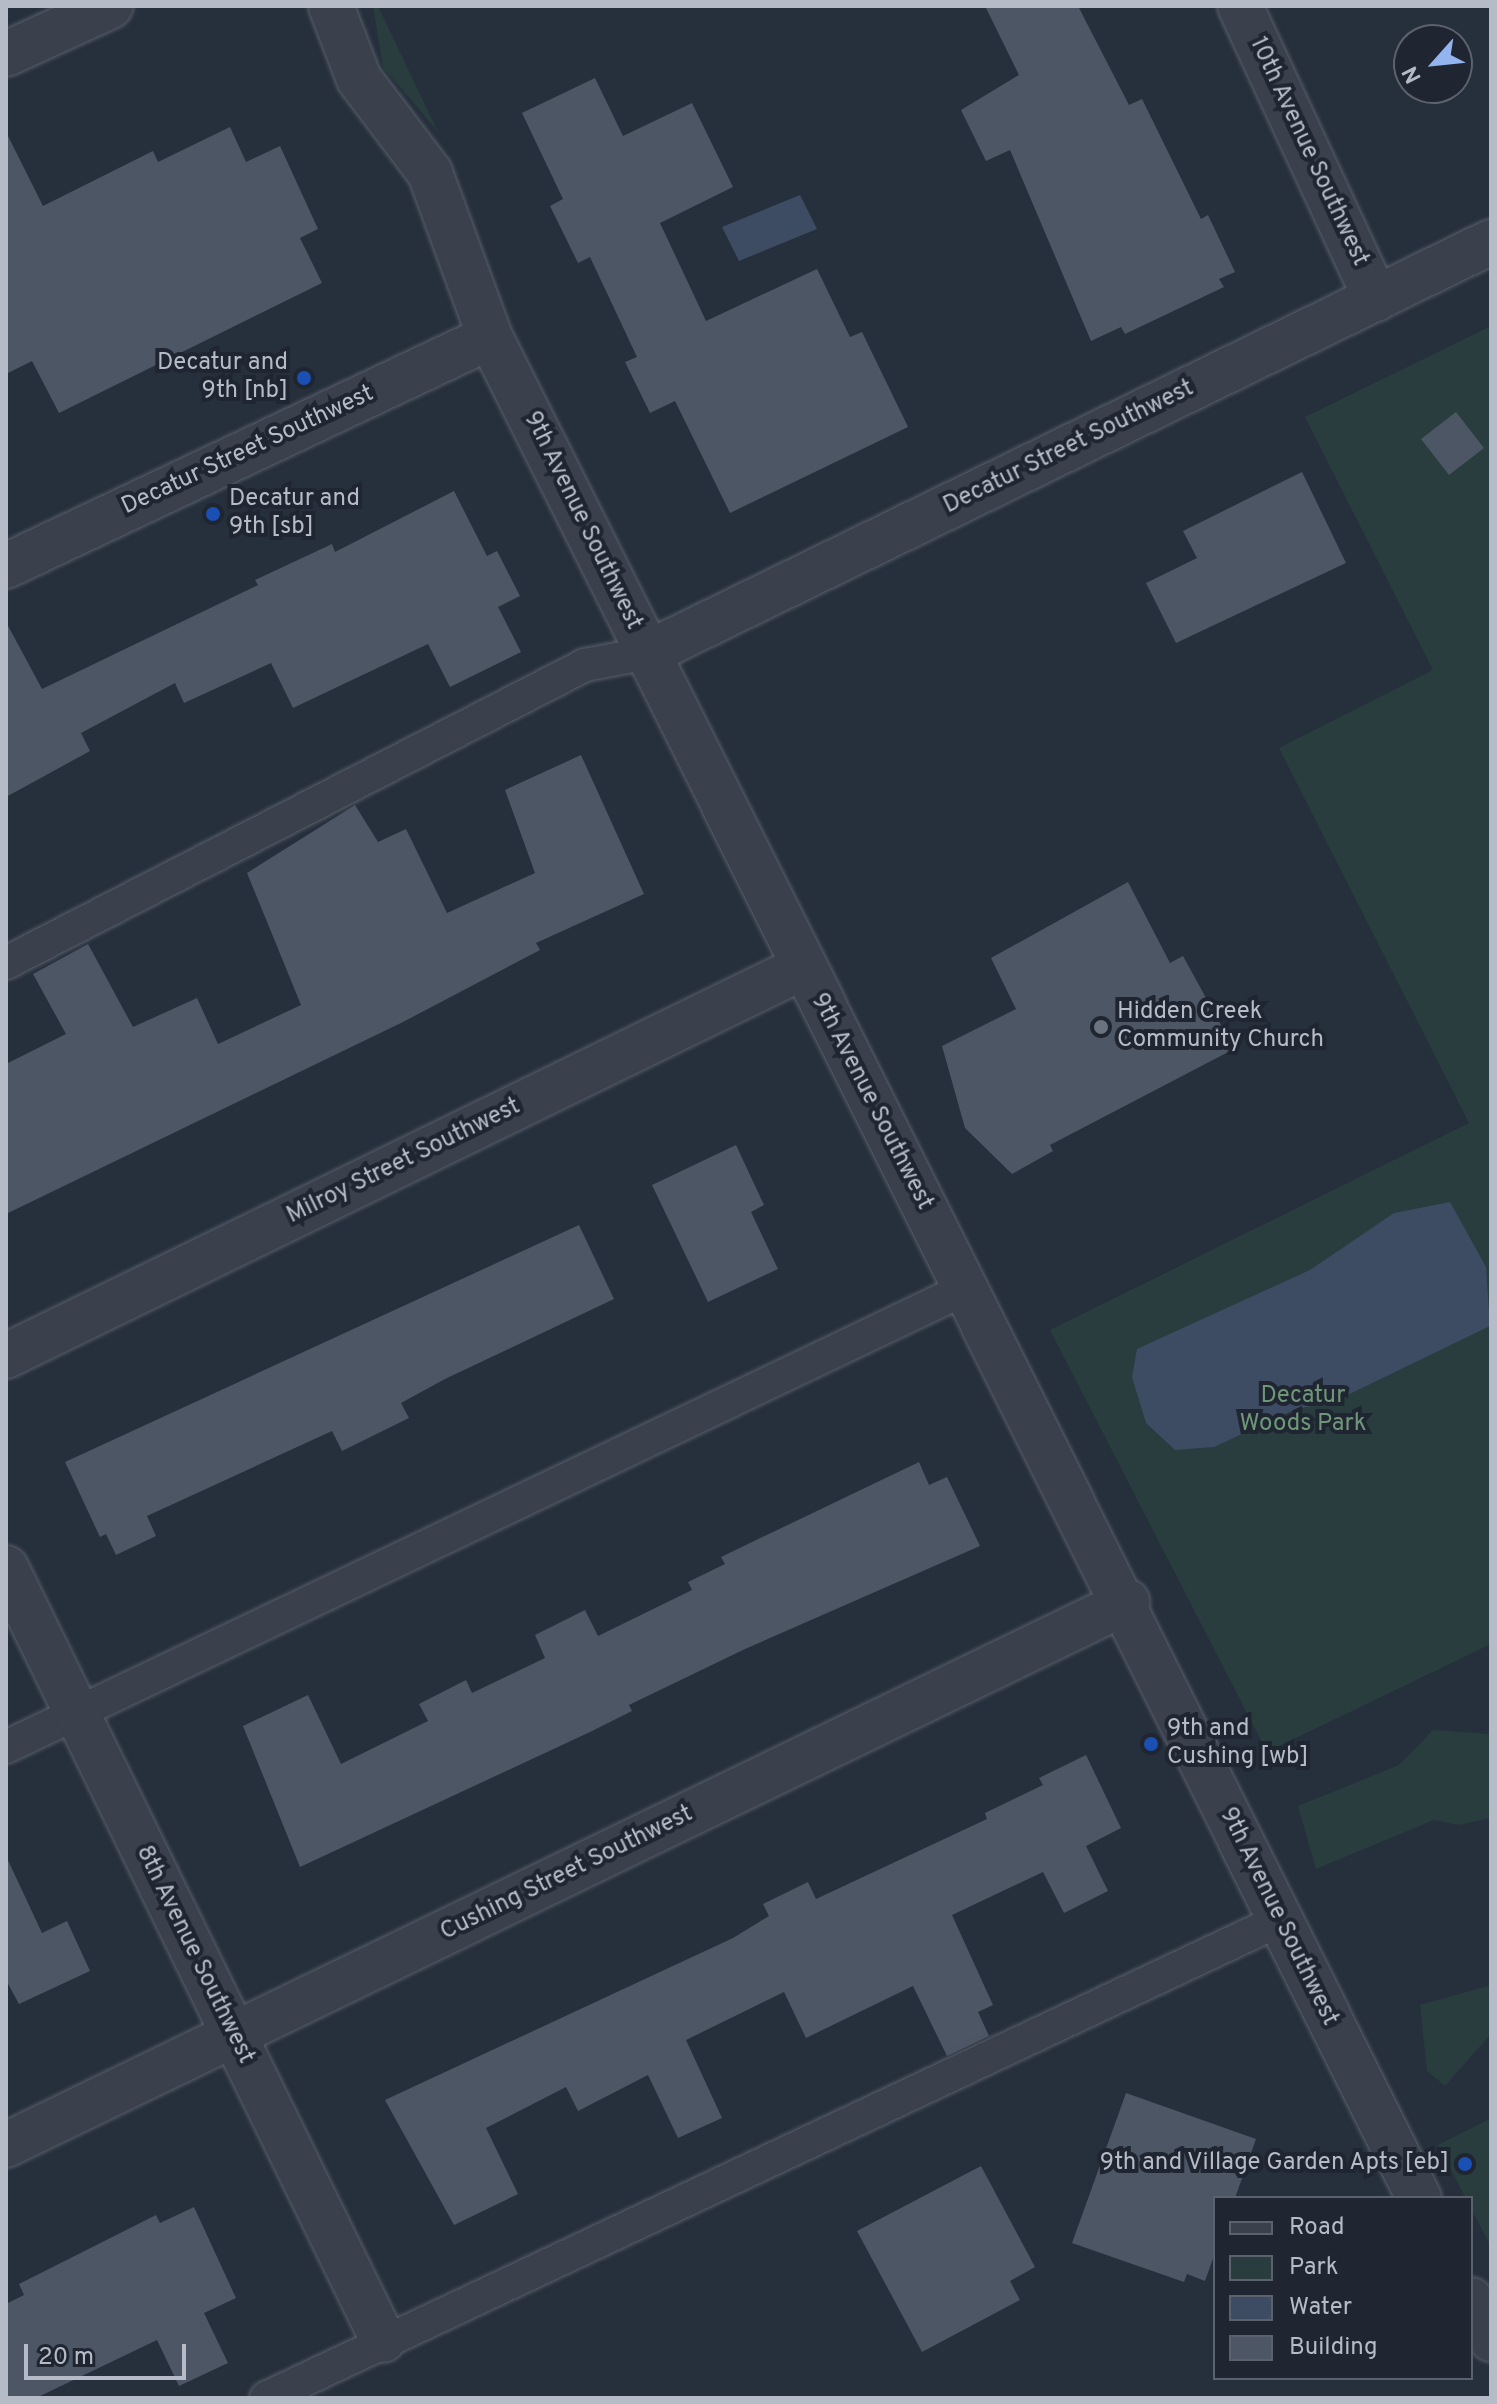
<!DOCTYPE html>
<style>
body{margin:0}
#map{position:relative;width:1497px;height:2404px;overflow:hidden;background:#262f3c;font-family:Overpass,sans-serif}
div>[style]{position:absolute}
.green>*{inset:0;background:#293c3e}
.water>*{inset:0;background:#3d4c63}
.building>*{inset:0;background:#4d5665}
.roads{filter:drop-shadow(0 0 2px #585f6a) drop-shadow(0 0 2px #585f6a)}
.service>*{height:32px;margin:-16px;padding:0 16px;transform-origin:16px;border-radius:16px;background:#3a414c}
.minor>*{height:44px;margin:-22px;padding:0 22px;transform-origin:22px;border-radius:22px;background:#3a414c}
.tertiary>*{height:44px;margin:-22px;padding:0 22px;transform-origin:22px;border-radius:22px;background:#3a414c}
.dots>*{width:22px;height:22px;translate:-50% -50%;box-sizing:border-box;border:4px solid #1f2631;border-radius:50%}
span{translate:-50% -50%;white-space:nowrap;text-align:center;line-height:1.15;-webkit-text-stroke:8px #1f2631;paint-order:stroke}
.street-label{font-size:24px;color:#b6bcc7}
.poi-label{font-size:24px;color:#b6bcc7}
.right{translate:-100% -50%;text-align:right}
.left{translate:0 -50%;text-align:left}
.park-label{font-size:24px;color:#6f9679}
.frame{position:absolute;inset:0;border:8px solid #b6bcc7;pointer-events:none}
.legend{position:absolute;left:1213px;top:2196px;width:260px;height:184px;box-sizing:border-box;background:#1f2631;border:2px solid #5b626d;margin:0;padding:10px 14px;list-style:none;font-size:24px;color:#b6bcc7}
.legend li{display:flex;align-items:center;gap:16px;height:40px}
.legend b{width:40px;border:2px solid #5b626d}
.north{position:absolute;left:1393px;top:24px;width:80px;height:80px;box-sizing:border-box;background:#1f2631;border:2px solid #5b626d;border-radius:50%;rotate:243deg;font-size:22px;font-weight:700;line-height:32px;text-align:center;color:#b6bcc7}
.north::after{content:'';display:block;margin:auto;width:28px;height:36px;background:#93b4ef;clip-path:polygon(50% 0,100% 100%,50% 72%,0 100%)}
.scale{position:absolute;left:24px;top:2344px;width:162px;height:36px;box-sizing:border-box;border:4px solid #b6bcc7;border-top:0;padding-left:10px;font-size:24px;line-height:28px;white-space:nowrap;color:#b6bcc7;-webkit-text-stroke:6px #1f2631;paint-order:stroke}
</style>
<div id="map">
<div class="green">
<div style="clip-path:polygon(373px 6px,378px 6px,438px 132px,383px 67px)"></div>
<div style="clip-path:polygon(1491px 326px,1491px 1644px,1267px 1752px,1050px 1330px,1469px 1123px,1279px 748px,1433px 670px,1305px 417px)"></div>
<div style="clip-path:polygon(1433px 1730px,1491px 1734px,1491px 1818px,1459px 1825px,1434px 1820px,1316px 1869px,1298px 1806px,1399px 1765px)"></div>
<div style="clip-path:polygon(1491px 1985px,1491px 2034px,1445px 2086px,1427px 2071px,1420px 2005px)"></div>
<div style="clip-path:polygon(1491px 2118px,1491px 2247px,1438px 2145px)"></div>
</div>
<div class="water">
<div style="clip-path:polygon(800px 195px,817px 229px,739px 261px,722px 227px)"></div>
<div style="clip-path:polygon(1450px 1202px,1486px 1267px,1490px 1326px,1333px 1402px,1296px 1409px,1214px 1447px,1175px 1450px,1146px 1423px,1132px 1377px,1137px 1349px,1310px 1270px,1394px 1213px)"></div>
</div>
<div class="building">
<div style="clip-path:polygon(985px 6px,1078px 6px,1129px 105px,1142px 99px,1201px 219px,1208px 215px,1235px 272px,1219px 279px,1224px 287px,1125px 334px,1121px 327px,1091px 341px,1010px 150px,986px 161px,961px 110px,1019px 75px)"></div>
<div style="clip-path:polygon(595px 78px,623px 136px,692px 103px,733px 187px,660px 223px,706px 321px,817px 269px,850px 337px,862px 332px,908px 427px,730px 513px,675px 401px,650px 413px,625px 362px,637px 357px,590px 257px,578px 263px,550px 206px,563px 199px,522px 113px)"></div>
<div style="clip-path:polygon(230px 127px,246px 162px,280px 146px,318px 229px,300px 238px,322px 283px,59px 413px,32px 361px,6px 374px,6px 132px,43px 206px,153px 151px,158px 162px)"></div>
<div style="clip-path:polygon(1456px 412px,1484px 448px,1449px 475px,1421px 439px)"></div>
<div style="clip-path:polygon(1302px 472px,1346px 563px,1176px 643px,1146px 583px,1197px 558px,1183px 531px)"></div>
<div style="clip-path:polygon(454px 491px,487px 556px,497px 551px,520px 596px,498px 607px,521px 652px,450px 687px,428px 644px,293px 708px,271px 663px,184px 703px,175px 683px,81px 733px,90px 751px,6px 797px,6px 622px,42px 689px,258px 585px,255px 580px,332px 544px,335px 552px)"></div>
<div style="clip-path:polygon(581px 755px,644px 894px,536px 943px,540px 950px,403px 1022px,6px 1214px,6px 1064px,66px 1034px,33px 974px,88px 944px,133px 1027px,197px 998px,218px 1044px,301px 1005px,247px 873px,355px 805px,378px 842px,406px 829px,447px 913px,535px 873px,505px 790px)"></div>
<div style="clip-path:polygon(1128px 882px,1170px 963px,1183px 956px,1234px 1049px,1050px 1145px,1053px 1151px,1012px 1174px,965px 1128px,942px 1046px,1016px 1009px,991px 958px)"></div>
<div style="clip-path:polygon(736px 1145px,764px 1205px,751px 1212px,778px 1269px,708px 1302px,652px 1185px)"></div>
<div style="clip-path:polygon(579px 1225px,614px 1299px,445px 1379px,401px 1403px,409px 1418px,342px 1451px,332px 1431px,147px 1516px,156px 1536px,116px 1555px,106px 1534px,100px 1537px,65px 1462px)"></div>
<div style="clip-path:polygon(919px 1462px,929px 1485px,947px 1477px,980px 1546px,745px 1649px,629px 1705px,632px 1711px,590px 1732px,300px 1867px,243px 1726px,308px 1695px,341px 1764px,428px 1721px,419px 1704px,466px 1680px,472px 1693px,545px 1658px,535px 1635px,585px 1610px,598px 1636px,692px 1590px,688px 1582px,725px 1564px,721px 1557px)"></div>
<div style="clip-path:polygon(1086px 1755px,1121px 1828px,1086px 1846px,1108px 1891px,1064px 1913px,1043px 1872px,952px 1915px,993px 2005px,978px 2012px,989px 2036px,947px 2056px,913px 1986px,806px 2038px,784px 1992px,686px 2040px,722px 2118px,678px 2138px,648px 2075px,578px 2111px,566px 2087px,486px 2128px,518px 2194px,454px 2225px,385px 2100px,733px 1938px,769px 1916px,763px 1904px,808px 1882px,816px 1899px,987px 1819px,985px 1813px,1043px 1785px,1039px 1778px)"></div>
<div style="clip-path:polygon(6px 1856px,42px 1933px,67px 1921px,90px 1971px,19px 2004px,6px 1980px)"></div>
<div style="clip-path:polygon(1126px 2093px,1256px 2139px,1235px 2198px,1215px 2198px,1215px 2253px,1205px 2281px,1187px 2274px,1184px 2282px,1072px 2243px)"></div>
<div style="clip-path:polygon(981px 2166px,1035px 2267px,1010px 2281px,1020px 2300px,922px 2352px,857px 2231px)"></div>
<div style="clip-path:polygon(194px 2207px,236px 2298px,204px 2313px,228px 2363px,179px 2386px,157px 2340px,36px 2398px,6px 2398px,6px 2304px,24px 2295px,19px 2284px,156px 2215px,160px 2223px)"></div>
</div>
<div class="roads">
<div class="service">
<div style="left:6px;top:963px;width:651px;rotate:-27.23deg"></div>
<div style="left:585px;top:665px;width:64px;rotate:-10.8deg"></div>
<div style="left:6px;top:1747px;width:1065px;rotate:-25.53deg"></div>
<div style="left:266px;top:2398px;width:1119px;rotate:-25.24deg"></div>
</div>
<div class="minor">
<div style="left:331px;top:6px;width:78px;rotate:69deg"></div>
<div style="left:359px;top:79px;width:118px;rotate:52.9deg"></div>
<div style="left:430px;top:173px;width:175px;rotate:69.9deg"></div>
<div style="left:490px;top:337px;width:353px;rotate:63.4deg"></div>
<div style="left:1240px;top:6px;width:323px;rotate:65.1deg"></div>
<div style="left:6px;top:54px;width:115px;rotate:-24.6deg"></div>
<div style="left:6px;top:566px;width:535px;rotate:-25.32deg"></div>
<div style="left:6px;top:1356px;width:885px;rotate:-26.01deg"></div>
<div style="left:6px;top:1568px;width:859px;rotate:63.97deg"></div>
<div style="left:6px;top:2145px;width:1246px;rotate:-25.85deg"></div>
</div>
<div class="tertiary">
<div style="left:1419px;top:2198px;width:1727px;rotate:-116.52deg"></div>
<div style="left:648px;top:653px;width:938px;rotate:-25.99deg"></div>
<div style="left:1471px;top:2300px;width:44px;rotate:62.9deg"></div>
</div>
</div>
<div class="dots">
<div style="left:304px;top:378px;background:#1a4fb4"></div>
<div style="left:213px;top:514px;background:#1a4fb4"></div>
<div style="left:1101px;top:1027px;background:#6b7280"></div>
<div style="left:1151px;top:1744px;background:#1a4fb4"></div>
<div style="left:1465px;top:2164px;background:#1a4fb4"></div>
</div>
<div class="street-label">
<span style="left:1308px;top:152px;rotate:65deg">10th Avenue Southwest</span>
<span style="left:1069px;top:448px;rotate:-26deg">Decatur Street Southwest</span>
<span style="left:248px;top:451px;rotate:-25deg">Decatur Street Southwest</span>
<span style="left:582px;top:521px;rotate:64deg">9th Avenue Southwest</span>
<span style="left:871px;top:1102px;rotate:63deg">9th Avenue Southwest</span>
<span style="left:404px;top:1162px;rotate:-26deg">Milroy Street Southwest</span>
<span style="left:567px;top:1874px;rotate:-26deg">Cushing Street Southwest</span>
<span style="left:1278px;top:1917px;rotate:64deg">9th Avenue Southwest</span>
<span style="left:194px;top:1955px;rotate:64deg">8th Avenue Southwest</span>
</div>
<div class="poi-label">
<span class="right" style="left:288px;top:378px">Decatur and<br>9th [nb]</span>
<span class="left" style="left:229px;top:514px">Decatur and<br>9th [sb]</span>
<span class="left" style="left:1117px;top:1027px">Hidden Creek<br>Community Church</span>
<span class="left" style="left:1167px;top:1744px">9th and<br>Cushing [wb]</span>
<span class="right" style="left:1449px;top:2164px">9th and Village Garden Apts [eb]</span>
</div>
<div class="park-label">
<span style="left:1303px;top:1411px">Decatur<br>Woods Park</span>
</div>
<div class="frame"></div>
<ul class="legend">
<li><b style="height:10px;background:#3a414c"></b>Road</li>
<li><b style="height:22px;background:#293c3e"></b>Park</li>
<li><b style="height:22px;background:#3d4c63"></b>Water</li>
<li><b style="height:22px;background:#4d5665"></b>Building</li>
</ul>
<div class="north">N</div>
<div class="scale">20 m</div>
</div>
